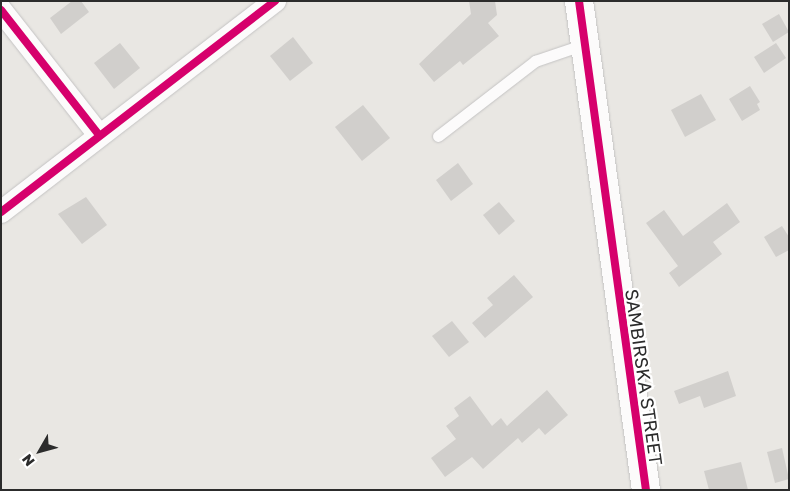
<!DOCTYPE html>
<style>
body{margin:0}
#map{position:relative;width:790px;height:491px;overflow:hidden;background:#e9e7e3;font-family:"Golos Text",sans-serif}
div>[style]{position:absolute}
.building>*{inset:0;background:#d1cfcc}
.roads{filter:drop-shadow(0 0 1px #c4c3c3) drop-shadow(0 0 1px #c4c3c3)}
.lane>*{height:11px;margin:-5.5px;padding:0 5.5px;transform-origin:5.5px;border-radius:5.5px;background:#fcfbfb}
.street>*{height:22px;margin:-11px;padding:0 11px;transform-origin:11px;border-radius:11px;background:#fcfbfb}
.secondary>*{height:28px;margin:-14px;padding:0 14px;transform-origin:14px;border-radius:14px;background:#fcfbfb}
.cycleway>*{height:8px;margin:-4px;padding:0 4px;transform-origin:4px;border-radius:4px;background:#d6006c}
span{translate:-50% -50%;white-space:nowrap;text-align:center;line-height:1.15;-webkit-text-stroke:4.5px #fff;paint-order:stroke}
.street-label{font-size:18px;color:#2c2c2c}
.frame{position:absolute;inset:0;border:2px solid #2c2c2c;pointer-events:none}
.north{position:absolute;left:15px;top:426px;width:50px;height:50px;-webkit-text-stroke:4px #fff;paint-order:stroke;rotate:232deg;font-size:14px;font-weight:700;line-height:20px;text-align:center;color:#2c2c2c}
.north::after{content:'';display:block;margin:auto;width:18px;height:22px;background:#2c2c2c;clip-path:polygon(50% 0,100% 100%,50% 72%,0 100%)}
</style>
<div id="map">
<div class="building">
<div style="clip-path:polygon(72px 1px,81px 1px,89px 12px,61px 34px,50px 18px)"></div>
<div style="clip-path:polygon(469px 1px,495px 1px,497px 15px,488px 23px,499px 36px,463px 65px,460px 61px,434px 82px,419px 64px,471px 14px)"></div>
<div style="clip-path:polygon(779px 14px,789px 32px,773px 42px,762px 24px)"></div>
<div style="clip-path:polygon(293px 37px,313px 63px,290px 81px,270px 56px)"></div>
<div style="clip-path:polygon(120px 43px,140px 68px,114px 89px,94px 63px)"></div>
<div style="clip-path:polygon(776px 43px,786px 58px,764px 73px,754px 57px)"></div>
<div style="clip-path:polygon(750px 86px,760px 102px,757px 104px,760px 110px,742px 121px,729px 99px)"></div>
<div style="clip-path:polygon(701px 94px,716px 120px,685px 137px,671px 110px)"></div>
<div style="clip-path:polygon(363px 105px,390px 138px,362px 161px,335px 127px)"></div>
<div style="clip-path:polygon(458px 163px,473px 184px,451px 201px,436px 180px)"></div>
<div style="clip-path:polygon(86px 197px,107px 225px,82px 244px,58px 214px)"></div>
<div style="clip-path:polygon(499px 202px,515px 221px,499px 235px,483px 215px)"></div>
<div style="clip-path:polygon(727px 203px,740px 222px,713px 242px,722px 254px,679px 287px,669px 273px,678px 266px,646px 223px,664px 210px,683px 236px)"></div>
<div style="clip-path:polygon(782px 226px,789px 237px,789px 250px,776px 257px,764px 237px)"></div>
<div style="clip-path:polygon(514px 275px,533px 297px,485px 338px,472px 323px,493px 305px,487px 298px)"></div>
<div style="clip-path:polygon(452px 321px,469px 342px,449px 357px,432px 336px)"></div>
<div style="clip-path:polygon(728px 371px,736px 396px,704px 408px,700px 396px,679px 404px,674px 391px)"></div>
<div style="clip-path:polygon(547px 390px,568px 415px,545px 435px,539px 428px,522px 443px,518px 438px,483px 469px,472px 457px,445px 477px,431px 458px,456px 439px,446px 426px,459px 416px,454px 408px,470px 396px,492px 426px,501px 418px,507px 426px)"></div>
<div style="clip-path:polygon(782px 448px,789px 479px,775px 483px,767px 452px)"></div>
<div style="clip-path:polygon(741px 462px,748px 490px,709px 490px,704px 471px)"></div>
</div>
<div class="roads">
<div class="lane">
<div style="left:438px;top:136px;width:123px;rotate:-37.7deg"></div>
<div style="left:535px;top:61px;width:50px;rotate:-18.8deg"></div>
</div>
<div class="street">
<div style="left:1px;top:10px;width:159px;rotate:51.9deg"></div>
<div style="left:1px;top:212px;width:346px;rotate:-37.6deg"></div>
</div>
<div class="secondary">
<div style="left:579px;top:1px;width:494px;rotate:82.2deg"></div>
</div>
</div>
<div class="cycleway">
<div style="left:579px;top:1px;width:494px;rotate:82.2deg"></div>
<div style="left:1px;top:10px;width:159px;rotate:51.9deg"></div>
<div style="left:1px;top:212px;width:346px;rotate:-37.6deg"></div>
</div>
<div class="street-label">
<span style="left:644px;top:377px;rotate:82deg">SAMBIRSKA STREET</span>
</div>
<div class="frame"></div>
<div class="north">N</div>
</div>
